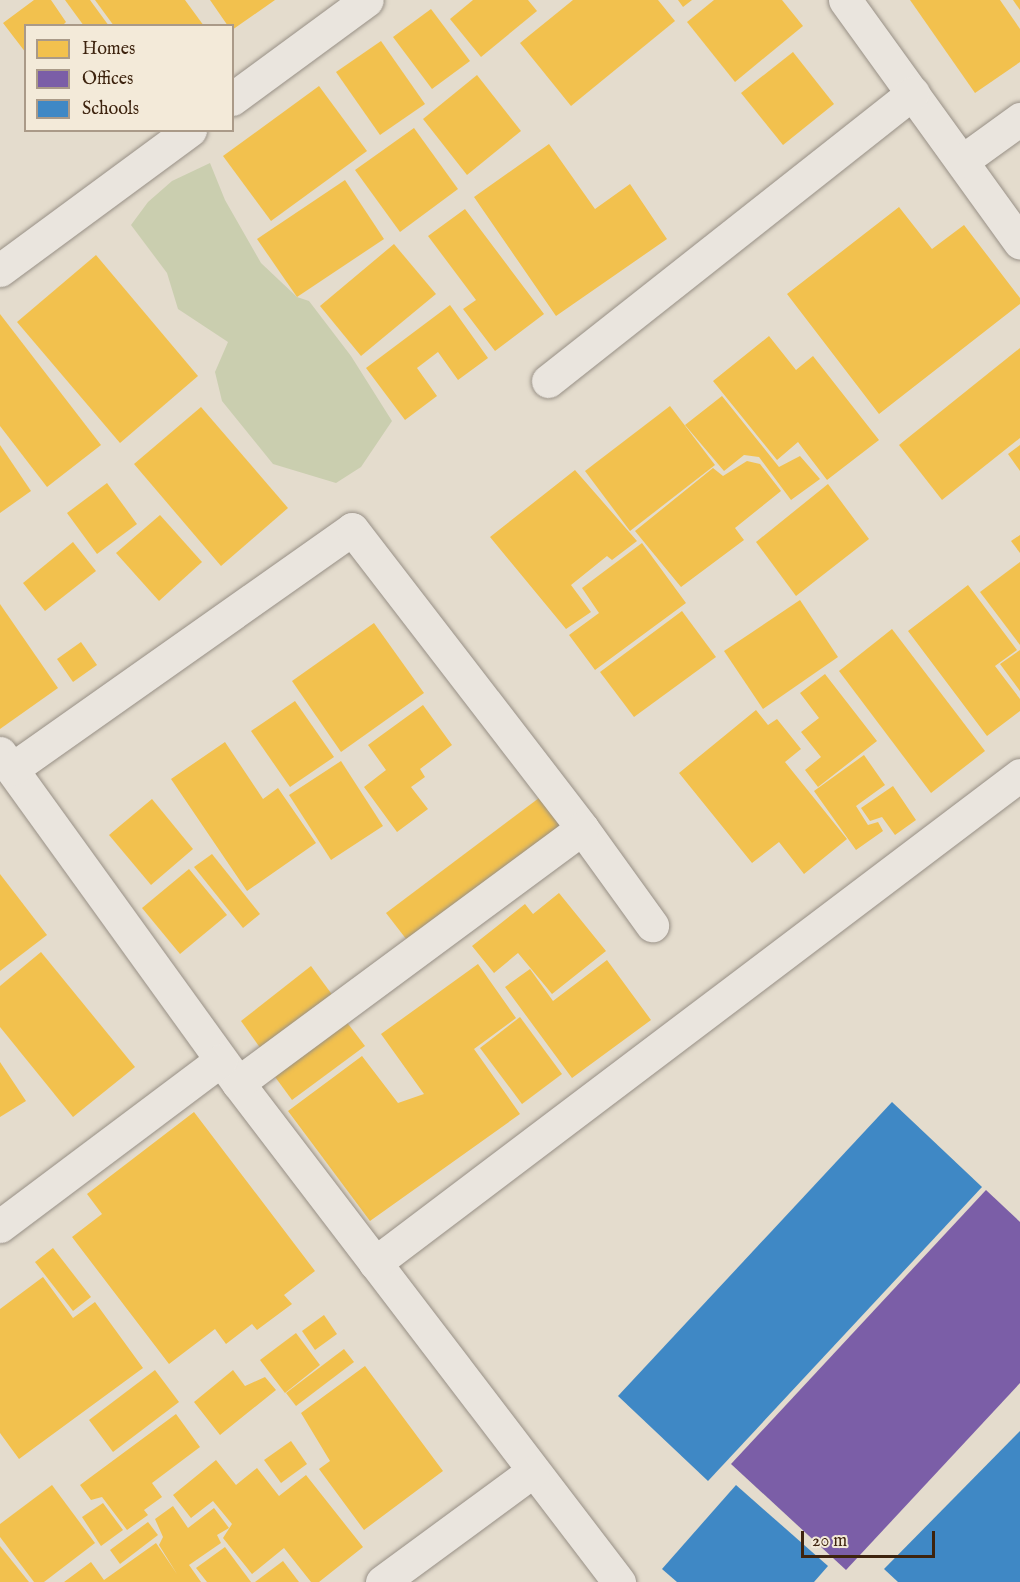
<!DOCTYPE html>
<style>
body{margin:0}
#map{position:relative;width:1020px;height:1582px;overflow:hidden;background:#e4dccd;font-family:"IM FELL English",serif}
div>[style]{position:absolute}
.green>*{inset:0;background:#caceaf}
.homes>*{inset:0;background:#f2c14e}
.offices>*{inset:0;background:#7b5ea7}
.schools>*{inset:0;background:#3f88c5}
.roads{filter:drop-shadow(0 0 2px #989086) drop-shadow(0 0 2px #989086)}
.minor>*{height:33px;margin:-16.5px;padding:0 16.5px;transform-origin:16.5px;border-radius:16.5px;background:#eae5de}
span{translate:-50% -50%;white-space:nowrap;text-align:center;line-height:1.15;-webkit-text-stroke:6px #f3ead9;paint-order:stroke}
.legend{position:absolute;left:24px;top:24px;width:210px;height:108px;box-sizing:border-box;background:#f3ead9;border:2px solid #aa9a88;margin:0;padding:8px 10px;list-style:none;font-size:18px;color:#3d230e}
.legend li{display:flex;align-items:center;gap:12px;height:30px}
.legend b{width:30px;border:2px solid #aa9a88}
.scale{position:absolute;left:801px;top:1531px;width:134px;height:27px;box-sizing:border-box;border:3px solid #3d230e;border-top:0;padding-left:8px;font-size:18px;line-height:21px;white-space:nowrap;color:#3d230e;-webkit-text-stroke:4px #f3ead9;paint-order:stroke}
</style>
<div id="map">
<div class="green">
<div style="clip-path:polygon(210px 163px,225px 200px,261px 263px,297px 297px,309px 301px,351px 356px,392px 421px,361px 467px,336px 483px,273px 464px,222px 401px,215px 372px,228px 342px,178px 309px,167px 273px,131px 225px,148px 202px,172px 181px)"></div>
</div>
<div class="homes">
<div style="clip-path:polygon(34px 0,51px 0,66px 22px,62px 26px,26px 26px,26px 53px,3px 23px)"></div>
<div style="clip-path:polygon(65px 0,90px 0,109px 26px,84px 26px)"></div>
<div style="clip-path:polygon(95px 0,185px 0,204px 26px,114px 26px)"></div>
<div style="clip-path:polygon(210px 0,275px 0,232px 30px,232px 26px,228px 26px)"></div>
<div style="clip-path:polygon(473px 0,528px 0,537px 11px,481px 57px,450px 19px)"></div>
<div style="clip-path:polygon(573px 0,658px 0,675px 21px,571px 106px,520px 43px)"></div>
<div style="clip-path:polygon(678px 0,692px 0,683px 7px)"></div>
<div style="clip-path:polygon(714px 0,782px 0,803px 26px,735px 82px,687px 22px)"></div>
<div style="clip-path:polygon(910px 0,1000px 0,1020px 29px,1020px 62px,975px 93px)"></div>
<div style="clip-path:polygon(1013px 0,1020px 0,1020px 10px)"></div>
<div style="clip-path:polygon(431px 9px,470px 61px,432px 89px,393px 37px)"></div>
<div style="clip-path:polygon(381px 41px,425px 104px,380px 135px,336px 72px)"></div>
<div style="clip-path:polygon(793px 52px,834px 104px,783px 145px,741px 93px)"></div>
<div style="clip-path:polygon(477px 75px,521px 131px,467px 175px,423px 119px)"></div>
<div style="clip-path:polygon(319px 86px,367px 151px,271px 221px,223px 156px)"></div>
<div style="clip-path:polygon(414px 128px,458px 189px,400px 232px,355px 170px)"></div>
<div style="clip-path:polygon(549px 144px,595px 209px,630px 184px,667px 239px,556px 316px,474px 197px)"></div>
<div style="clip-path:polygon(345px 180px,384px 239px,297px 297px,257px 239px)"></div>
<div style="clip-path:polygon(899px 207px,932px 249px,964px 225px,1020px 298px,1020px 304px,879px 414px,787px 294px)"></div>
<div style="clip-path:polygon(465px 209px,544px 314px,495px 351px,463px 309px,476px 300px,428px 236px)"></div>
<div style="clip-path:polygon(394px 244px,436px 294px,361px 356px,320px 306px)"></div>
<div style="clip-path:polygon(96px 255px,198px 376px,120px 443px,17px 322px)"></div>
<div style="clip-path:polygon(450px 305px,488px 358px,458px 380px,438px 352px,417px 368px,437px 396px,405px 420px,366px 368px)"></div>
<div style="clip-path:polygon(0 314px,101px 445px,47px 487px,0 426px)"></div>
<div style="clip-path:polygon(769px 336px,796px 370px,813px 356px,879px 440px,827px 480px,798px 442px,777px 460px,713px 381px)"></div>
<div style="clip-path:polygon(1020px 348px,1020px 438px,942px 500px,899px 445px)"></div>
<div style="clip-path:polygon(722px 396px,779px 467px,800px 456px,820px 479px,791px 500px,759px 457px,744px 455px,724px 471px,685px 425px)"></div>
<div style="clip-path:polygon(670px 406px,715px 465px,630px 531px,585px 471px)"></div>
<div style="clip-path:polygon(201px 407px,288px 508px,221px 566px,134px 464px)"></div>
<div style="clip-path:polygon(0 445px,31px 491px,0 513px)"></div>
<div style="clip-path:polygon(1020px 445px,1020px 471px,1008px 454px)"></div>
<div style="clip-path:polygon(747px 461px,760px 464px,781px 491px,735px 528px,744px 540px,681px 587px,635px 531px,713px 468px,723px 476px)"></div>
<div style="clip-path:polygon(575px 470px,637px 541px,612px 560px,607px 556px,571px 585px,591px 612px,566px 629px,490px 537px)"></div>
<div style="clip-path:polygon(107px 483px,137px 524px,97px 554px,67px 513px)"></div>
<div style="clip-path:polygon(828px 484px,869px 539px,796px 596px,756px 542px)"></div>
<div style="clip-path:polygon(160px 515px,202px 562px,159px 601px,116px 553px)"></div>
<div style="clip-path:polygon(1020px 535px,1020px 553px,1011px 541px)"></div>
<div style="clip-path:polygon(73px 542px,96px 571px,45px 611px,23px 583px)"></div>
<div style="clip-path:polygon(642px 543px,686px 603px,595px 670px,569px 635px,599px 613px,582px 588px)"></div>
<div style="clip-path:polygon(1020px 562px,1020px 645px,980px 592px)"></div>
<div style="clip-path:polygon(968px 585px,1017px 650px,995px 666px,1020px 699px,1020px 711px,987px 736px,908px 631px)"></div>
<div style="clip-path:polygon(800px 600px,838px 657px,763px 709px,724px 651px)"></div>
<div style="clip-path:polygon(0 604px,58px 688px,0 729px)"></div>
<div style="clip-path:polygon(682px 611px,716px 657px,634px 717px,600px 672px)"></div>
<div style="clip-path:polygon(374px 623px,424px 693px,341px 752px,292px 681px)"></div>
<div style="clip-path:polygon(892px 629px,985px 751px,931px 793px,839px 671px)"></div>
<div style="clip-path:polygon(81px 642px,97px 665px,73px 682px,57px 659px)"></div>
<div style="clip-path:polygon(1020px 650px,1020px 691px,1000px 664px)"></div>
<div style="clip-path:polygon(825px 674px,877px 741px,818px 787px,805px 770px,821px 757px,801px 732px,819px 718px,800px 693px)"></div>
<div style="clip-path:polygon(295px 701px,334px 757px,290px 787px,251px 731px)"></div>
<div style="clip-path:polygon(423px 705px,452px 745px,420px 769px,425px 777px,411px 787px,428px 809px,397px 832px,364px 787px,386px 770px,368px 745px)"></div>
<div style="clip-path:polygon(756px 710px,768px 725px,777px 719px,801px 749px,785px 762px,847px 839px,804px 874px,779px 842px,752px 863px,679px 773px)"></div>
<div style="clip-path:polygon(225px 742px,263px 799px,278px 788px,316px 843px,247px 891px,171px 779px)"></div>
<div style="clip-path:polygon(864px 755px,885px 785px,856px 806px,868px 825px,878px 822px,883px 831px,856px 850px,814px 791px)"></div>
<div style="clip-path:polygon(341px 761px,383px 826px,331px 860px,289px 795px)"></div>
<div style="clip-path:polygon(893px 786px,916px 820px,895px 835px,882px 817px,870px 821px,861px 808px)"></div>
<div style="clip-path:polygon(543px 795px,567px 827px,410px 944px,386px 913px)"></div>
<div style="clip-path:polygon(152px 799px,193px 849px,151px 885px,109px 835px)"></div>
<div style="clip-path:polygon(212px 854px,260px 914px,243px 928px,194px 867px)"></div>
<div style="clip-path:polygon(189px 869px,227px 915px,180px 954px,142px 908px)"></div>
<div style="clip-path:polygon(0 874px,47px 935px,0 971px)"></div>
<div style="clip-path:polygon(559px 893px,606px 951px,552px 994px,518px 953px,494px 973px,472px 946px,525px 904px,533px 914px)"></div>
<div style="clip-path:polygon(41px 952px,135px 1067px,73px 1117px,0 1027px,0 986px)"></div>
<div style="clip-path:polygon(607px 960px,651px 1020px,572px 1078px,505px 987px,530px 969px,553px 1001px)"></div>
<div style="clip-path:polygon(478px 964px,516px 1018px,474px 1049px,520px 1114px,370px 1221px,288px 1111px,362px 1056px,398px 1103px,424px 1094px,381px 1034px)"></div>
<div style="clip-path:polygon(311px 966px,339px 1004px,266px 1056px,241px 1021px)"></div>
<div style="clip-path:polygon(342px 1016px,365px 1046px,292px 1100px,270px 1070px)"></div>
<div style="clip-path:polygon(520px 1017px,562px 1074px,522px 1104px,480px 1048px)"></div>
<div style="clip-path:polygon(0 1062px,26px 1101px,0 1117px)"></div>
<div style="clip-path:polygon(194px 1112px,315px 1271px,284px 1295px,292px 1304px,257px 1330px,252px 1324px,226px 1344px,215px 1329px,169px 1364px,72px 1237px,102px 1214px,87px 1194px)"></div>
<div style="clip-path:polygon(53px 1248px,91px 1297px,73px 1311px,35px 1262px)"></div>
<div style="clip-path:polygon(43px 1277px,73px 1318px,95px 1302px,143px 1368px,19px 1459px,0 1433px,0 1309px)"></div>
<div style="clip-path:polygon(324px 1315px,337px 1334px,315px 1350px,302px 1331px)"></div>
<div style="clip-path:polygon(296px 1333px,320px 1365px,285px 1393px,260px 1360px)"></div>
<div style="clip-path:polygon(344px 1349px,354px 1362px,296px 1406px,286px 1393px)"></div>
<div style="clip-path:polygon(365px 1366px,443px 1471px,364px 1530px,319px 1469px,330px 1461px,301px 1413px)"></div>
<div style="clip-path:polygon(155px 1370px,179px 1402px,113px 1452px,89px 1420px)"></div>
<div style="clip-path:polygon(233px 1370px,245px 1386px,265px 1377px,276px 1390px,220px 1435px,194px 1402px)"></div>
<div style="clip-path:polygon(176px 1414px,200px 1447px,152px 1483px,162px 1497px,144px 1510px,148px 1515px,127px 1530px,102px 1497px,91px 1500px,80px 1485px)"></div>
<div style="clip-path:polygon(291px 1441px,307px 1464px,281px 1483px,264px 1460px)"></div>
<div style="clip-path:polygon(216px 1460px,236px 1485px,257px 1468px,279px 1496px,306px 1475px,363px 1547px,319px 1582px,311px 1582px,284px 1548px,252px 1574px,223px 1538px,232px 1524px,213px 1501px,191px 1518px,173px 1495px)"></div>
<div style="clip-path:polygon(52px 1485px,95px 1543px,44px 1582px,34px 1582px,0 1537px,0 1524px)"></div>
<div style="clip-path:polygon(103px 1503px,123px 1530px,101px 1546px,82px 1517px)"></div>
<div style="clip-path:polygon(173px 1506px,188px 1528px,214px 1508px,229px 1528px,217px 1535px,221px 1543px,189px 1565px,201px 1582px,64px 1582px,91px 1562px,104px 1580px,156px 1543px,177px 1574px,159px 1545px,163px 1537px,155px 1519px)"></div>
<div style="clip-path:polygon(148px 1522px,158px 1535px,120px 1564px,110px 1550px)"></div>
<div style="clip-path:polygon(0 1546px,29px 1582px,0 1582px)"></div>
<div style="clip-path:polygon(225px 1547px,251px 1582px,207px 1582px,196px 1568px)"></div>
<div style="clip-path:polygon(283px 1561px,299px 1582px,255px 1582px)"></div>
</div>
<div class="offices">
<div style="clip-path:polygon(986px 1190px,1020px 1222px,1020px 1383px,846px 1570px,731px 1464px)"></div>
</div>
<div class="schools">
<div style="clip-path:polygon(892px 1102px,982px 1187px,708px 1481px,618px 1396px)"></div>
<div style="clip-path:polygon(1020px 1431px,1020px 1582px,898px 1582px,884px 1569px)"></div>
<div style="clip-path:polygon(736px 1485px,828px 1566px,814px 1582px,677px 1582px,662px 1569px)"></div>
</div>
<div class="roads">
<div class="minor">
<div style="left:845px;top:0;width:299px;rotate:54.2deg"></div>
<div style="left:232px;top:99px;width:167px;rotate:-36.3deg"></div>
<div style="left:962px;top:161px;width:72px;rotate:-35.9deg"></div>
<div style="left:0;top:270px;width:236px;rotate:-36.4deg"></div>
<div style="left:548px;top:381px;width:465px;rotate:-38.3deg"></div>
<div style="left:0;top:753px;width:407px;rotate:54.2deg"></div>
<div style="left:238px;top:1083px;width:628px;rotate:52.64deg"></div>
<div style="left:12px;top:769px;width:416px;rotate:-35.2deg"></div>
<div style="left:352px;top:529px;width:377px;rotate:52.4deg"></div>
<div style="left:582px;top:828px;width:120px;rotate:54.2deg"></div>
<div style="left:238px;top:1083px;width:428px;rotate:-36.5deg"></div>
<div style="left:0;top:1226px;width:276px;rotate:-36.9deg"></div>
<div style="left:375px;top:1263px;width:809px;rotate:-37.11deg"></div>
<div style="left:382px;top:1582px;width:187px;rotate:-36.3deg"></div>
</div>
</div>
<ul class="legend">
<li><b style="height:16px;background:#f2c14e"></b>Homes</li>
<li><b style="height:16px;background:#7b5ea7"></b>Offices</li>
<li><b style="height:16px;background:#3f88c5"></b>Schools</li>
</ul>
<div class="scale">20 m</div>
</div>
